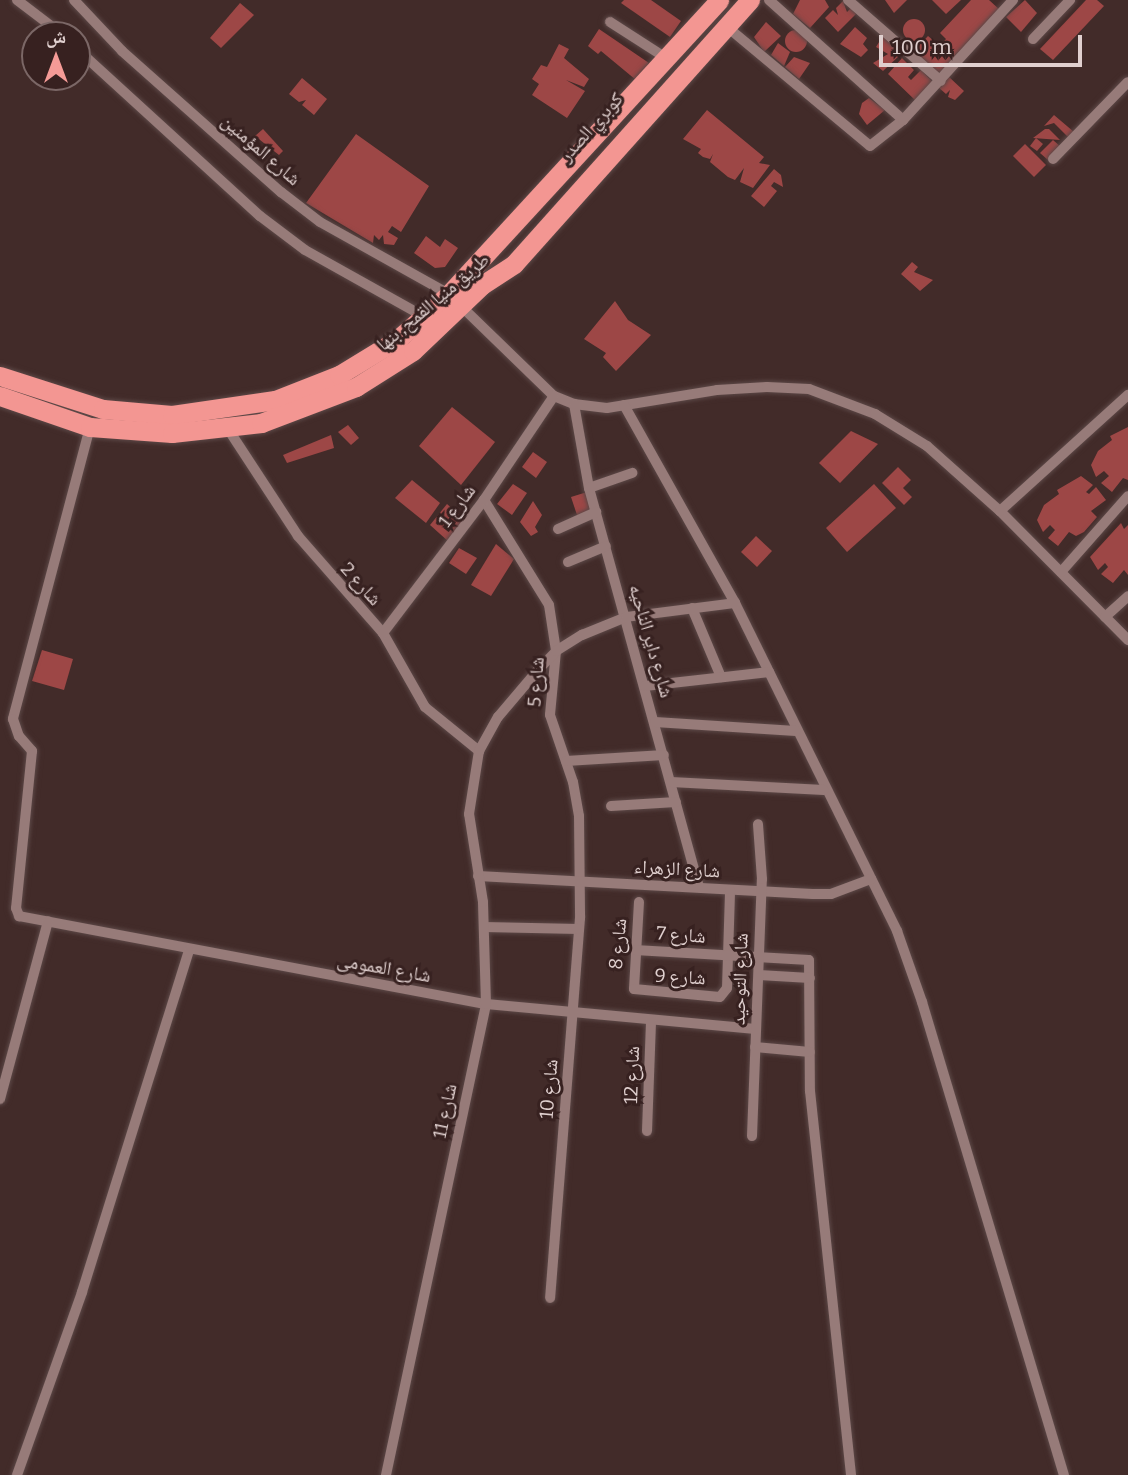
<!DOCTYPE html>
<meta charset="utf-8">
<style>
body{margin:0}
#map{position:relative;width:1128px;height:1475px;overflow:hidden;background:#422b29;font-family:Bitter,"Noto Naskh Arabic",serif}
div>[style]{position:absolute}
.building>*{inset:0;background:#9d4746}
.round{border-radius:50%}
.roads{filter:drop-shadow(0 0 2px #5c4847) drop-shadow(0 0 2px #5c4847)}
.street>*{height:10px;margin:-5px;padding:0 5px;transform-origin:5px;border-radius:5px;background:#977b79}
.highway>*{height:19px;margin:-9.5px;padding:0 9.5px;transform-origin:9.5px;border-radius:9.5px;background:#f39692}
span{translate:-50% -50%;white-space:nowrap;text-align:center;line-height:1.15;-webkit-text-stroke:6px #372120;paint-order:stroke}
.street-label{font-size:19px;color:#e0d0cf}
.north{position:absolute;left:21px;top:21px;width:70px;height:70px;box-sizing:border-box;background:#372120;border:2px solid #7b6766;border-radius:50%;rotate:0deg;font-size:19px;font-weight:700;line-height:28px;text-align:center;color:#e0d0cf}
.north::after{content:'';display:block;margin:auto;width:24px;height:32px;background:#f59b97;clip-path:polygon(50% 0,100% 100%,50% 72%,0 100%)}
.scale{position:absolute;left:879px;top:35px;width:203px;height:32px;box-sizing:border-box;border:4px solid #e0d0cf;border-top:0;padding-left:9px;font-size:21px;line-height:24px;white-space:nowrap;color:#e0d0cf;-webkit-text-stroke:5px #372120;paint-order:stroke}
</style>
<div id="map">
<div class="building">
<div style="clip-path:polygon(624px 0,651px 0,681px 21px,670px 37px,621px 3px)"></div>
<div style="clip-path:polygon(800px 0,825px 0,829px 7px,810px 28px,793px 14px)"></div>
<div style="clip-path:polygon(885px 0,907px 0,894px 13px)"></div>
<div style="clip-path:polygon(932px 0,961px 0,946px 14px)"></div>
<div style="clip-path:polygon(971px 0,989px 0,1000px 10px,939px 75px,914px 51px,928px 36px,940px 46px,946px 39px,940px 33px)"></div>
<div style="clip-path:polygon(1025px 0,1037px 13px,1021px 32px,1006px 17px)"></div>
<div style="clip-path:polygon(1086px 0,1097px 0,1104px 6px,1053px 60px,1040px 49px)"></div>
<div style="clip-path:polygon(843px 1px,847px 12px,851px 8px,856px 14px,838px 32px,825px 18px,833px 10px,838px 15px,836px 8px)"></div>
<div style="clip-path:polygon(240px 3px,254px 15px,221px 48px,210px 38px)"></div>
<div class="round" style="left:903px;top:19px;width:22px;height:22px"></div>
<div style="clip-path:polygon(766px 22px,781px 36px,764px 52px,754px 37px)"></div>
<div style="clip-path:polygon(855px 27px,867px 38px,863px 44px,868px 50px,861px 57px,840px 44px)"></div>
<div style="clip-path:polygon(599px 29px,649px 63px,636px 80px,601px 51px,598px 54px,588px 46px)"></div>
<div class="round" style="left:785px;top:30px;width:22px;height:22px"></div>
<div style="clip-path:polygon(884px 34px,900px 55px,883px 71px,873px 63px,888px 54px,876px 47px)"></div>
<div style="clip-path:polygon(778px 43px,790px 52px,784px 66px,771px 55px)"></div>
<div style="clip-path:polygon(559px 44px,569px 49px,564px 58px,589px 79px,584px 87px,566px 80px,585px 91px,567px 118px,532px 95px,539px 84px,532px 79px,541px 65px,547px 67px)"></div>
<div style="clip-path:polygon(794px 57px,810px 63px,799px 79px,785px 67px)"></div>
<div style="clip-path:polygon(902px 58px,914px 70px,908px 77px,911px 80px,921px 70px,934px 83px,917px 102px,888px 74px)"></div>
<div style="clip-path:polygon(948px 76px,964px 91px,955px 100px,948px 97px,950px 90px,946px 94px,938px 87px)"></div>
<div style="clip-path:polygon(302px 78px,327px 99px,314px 115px,302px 105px,306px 100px,299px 102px,289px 94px)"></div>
<div style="clip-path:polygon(869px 98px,885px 110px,867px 125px,859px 114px,862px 103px)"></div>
<div style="clip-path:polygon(707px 110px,764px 157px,759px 163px,770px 165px,753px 188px,740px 182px,744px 168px,735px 180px,728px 177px,710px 162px,713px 154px,710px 159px,703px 157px,698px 153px,701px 149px,683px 139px)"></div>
<div style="clip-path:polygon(1054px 115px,1074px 132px,1069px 138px,1054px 123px,1044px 126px)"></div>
<div style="clip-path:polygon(263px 129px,283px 151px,279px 155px,255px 136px)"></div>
<div style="clip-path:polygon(1045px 129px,1049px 129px,1060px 140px,1033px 138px)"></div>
<div style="clip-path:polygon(356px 134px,429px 186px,401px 232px,392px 226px,388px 232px,398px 238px,394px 245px,384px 244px,383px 235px,379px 240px,374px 235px,373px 243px,306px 203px)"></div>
<div style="clip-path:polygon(1036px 138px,1043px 144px,1037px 151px,1030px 146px)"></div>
<div style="clip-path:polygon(1053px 140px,1061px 147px,1048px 160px,1040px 153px)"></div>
<div style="clip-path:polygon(1025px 144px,1046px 165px,1034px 177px,1013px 156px)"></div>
<div style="clip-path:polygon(774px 169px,781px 175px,783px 187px,774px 182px,771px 186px,777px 191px,764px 207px,751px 196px)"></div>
<div style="clip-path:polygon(426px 236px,440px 247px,445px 239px,458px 248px,445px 267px,435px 268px,414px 253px)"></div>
<div style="clip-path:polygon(912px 262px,918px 267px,914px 272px,933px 280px,920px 291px,901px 274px)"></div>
<div style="clip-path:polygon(615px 301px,628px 320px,651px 335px,616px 371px,603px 357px,606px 353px,584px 339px)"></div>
<div style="clip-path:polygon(452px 407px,495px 442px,461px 485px,419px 446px)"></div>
<div style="clip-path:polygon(348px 425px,359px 438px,351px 445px,338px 432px)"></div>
<div style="clip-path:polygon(1128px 427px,1128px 480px,1123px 478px,1112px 492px,1101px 483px,1109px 476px,1104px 471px,1096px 477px,1091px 465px,1098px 451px,1112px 440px,1110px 436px)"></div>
<div style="clip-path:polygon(851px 431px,878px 444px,840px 483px,819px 463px)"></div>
<div style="clip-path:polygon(331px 435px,334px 448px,287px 463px,283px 455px)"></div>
<div style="clip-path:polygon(533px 452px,547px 462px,536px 478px,522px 467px)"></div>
<div style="clip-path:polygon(898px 467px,911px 480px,903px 488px,912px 497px,904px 505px,882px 483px)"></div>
<div style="clip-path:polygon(1081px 476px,1093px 485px,1086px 492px,1089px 494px,1096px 487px,1106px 500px,1091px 511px,1097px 517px,1084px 532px,1076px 536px,1069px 532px,1058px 546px,1048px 538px,1055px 530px,1050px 525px,1043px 532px,1037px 520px,1044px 505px,1059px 494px,1057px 490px)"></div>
<div style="clip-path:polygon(412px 480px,440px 503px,426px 523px,395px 498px)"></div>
<div style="clip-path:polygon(513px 484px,527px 493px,512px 515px,497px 504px)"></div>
<div style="clip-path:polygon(874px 484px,896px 508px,847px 552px,826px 528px)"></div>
<div style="clip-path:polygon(587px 492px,594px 511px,578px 518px,571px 497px)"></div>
<div style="clip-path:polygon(533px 501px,542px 515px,535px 527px,538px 532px,531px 536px,520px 522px)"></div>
<div style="clip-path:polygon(447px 504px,465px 520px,449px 542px,430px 525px)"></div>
<div style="clip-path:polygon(1121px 523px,1124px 529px,1128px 525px,1128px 575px,1124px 570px,1113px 583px,1101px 574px,1108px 567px,1105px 563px,1098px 570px,1090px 557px)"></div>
<div style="clip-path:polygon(756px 536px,772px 551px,757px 567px,741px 552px)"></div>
<div style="clip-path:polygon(496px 544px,514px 559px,491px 596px,471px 585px)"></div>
<div style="clip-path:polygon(459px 548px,477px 558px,466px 574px,449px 563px)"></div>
<div style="clip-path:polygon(42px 650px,73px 659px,64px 690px,32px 681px)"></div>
</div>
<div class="roads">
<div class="street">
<div style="left:17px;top:0;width:58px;rotate:37.3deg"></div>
<div style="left:74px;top:0;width:70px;rotate:46.7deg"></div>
<div style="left:122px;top:51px;width:213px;rotate:41.6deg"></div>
<div style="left:281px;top:192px;width:49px;rotate:37.6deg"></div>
<div style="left:320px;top:222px;width:148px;rotate:29.2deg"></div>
<div style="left:769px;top:0;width:180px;rotate:41.8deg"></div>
<div style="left:848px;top:0;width:123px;rotate:41.1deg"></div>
<div style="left:610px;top:22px;width:67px;rotate:32.7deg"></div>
<div style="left:726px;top:26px;width:187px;rotate:39.8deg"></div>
<div style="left:870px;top:146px;width:42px;rotate:-38.2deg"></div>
<div style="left:903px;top:120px;width:163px;rotate:-47.5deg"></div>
<div style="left:1033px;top:39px;width:54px;rotate:-46.5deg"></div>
<div style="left:77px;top:49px;width:248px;rotate:42.4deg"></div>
<div style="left:260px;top:216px;width:56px;rotate:37.1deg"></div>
<div style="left:305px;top:250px;width:137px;rotate:29.2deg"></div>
<div style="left:1053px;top:159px;width:107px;rotate:-45.8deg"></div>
<div style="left:462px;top:307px;width:128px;rotate:44.1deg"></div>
<div style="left:554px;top:396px;width:22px;rotate:22deg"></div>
<div style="left:574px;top:404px;width:33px;rotate:7deg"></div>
<div style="left:607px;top:408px;width:111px;rotate:-9.3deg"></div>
<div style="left:717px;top:390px;width:50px;rotate:-3.4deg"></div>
<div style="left:767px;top:387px;width:42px;rotate:2.7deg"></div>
<div style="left:809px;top:389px;width:71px;rotate:20.7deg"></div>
<div style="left:875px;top:414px;width:61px;rotate:31.6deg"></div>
<div style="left:927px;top:446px;width:98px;rotate:41.7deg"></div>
<div style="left:1000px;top:511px;width:182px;rotate:45.2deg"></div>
<div style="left:574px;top:404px;width:85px;rotate:79.9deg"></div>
<div style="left:589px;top:488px;width:414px;rotate:74.6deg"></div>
<div style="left:624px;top:405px;width:227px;rotate:60.7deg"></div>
<div style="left:735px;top:603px;width:366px;rotate:63.7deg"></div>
<div style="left:897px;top:931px;width:75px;rotate:70.6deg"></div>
<div style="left:922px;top:1002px;width:494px;rotate:73.3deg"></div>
<div style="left:90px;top:427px;width:302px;rotate:104.8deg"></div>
<div style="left:13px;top:719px;width:18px;rotate:71deg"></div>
<div style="left:19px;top:736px;width:20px;rotate:49deg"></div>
<div style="left:32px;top:751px;width:158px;rotate:95.8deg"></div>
<div style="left:16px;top:908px;width:9px;rotate:69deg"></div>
<div style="left:19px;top:916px;width:475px;rotate:10.7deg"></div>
<div style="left:486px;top:1004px;width:271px;rotate:5.3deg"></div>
<div style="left:228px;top:429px;width:128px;rotate:56.8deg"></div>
<div style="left:298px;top:536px;width:129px;rotate:48.8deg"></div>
<div style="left:383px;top:633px;width:85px;rotate:60.4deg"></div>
<div style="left:425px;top:707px;width:70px;rotate:39.2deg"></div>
<div style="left:589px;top:488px;width:46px;rotate:-19.2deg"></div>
<div style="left:484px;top:500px;width:123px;rotate:58.2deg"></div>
<div style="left:549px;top:605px;width:47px;rotate:81.3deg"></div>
<div style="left:556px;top:651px;width:64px;rotate:95.4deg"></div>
<div style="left:550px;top:715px;width:71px;rotate:71.1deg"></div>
<div style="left:573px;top:782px;width:35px;rotate:80deg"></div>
<div style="left:579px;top:816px;width:102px;rotate:89.4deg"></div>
<div style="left:580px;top:918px;width:381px;rotate:94.5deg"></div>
<div style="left:1000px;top:511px;width:173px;rotate:-42.2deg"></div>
<div style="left:558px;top:529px;width:42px;rotate:-24.1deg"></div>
<div style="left:568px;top:562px;width:41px;rotate:-22.8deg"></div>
<div style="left:1061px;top:572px;width:101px;rotate:-48.6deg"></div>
<div style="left:692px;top:608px;width:75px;rotate:67.2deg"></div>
<div style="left:1105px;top:617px;width:31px;rotate:-42deg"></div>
<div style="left:383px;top:633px;width:167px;rotate:-52.8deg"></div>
<div style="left:484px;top:500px;width:125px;rotate:-56.1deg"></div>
<div style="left:645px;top:686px;width:125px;rotate:-6.4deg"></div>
<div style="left:655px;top:722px;width:141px;rotate:3.7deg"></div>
<div style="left:566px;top:761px;width:98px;rotate:-3.5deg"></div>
<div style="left:671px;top:782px;width:153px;rotate:3deg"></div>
<div style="left:611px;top:806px;width:65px;rotate:-3.5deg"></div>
<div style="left:478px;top:876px;width:335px;rotate:3.1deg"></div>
<div style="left:813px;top:894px;width:18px"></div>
<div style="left:831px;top:894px;width:43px;rotate:-20.6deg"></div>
<div style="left:639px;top:902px;width:87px;rotate:93.3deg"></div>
<div style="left:634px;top:989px;width:86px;rotate:5.3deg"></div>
<div style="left:720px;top:997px;width:11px;rotate:-52deg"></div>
<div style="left:727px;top:988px;width:98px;rotate:-88.2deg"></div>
<div style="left:484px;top:927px;width:95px;rotate:1.2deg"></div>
<div style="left:635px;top:950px;width:174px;rotate:3.3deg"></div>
<div style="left:809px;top:960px;width:131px;rotate:89.6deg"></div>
<div style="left:810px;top:1091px;width:386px;rotate:83.9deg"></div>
<div style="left:759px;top:975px;width:51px;rotate:3.4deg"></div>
<div style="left:755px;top:1047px;width:55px;rotate:5.2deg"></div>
<div style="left:0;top:1099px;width:184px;rotate:-74.9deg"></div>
<div style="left:647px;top:1131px;width:111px;rotate:-87.9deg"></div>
<div style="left:752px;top:1136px;width:257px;rotate:-87.8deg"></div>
<div style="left:762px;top:879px;width:55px;rotate:-94.2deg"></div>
<div style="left:17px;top:1475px;width:194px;rotate:-70.4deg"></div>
<div style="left:82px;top:1292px;width:358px;rotate:-72.6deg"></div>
<div style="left:386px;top:1475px;width:481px;rotate:-78deg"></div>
<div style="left:486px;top:1004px;width:102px;rotate:-91.7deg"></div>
<div style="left:483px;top:902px;width:89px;rotate:-99deg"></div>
<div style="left:469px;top:814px;width:64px;rotate:-81deg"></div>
<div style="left:479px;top:751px;width:39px;rotate:-61deg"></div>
<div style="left:498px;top:717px;width:60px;rotate:-49.7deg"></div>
<div style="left:537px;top:671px;width:28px;rotate:-46deg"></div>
<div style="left:556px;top:651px;width:31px;rotate:-32deg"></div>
<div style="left:582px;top:635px;width:48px;rotate:-22.2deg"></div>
<div style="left:626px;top:617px;width:110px;rotate:-7.3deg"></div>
</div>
<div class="highway">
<div style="left:0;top:376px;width:108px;rotate:17.8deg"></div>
<div style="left:103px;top:409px;width:69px;rotate:5deg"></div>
<div style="left:172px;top:415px;width:104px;rotate:-8.3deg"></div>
<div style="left:275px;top:400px;width:69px;rotate:-21.3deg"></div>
<div style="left:339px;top:375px;width:69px;rotate:-31.4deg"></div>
<div style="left:398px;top:339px;width:68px;rotate:-41.4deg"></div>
<div style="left:449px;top:294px;width:399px;rotate:-47.4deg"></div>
<div style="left:0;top:396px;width:95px;rotate:19deg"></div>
<div style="left:90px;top:427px;width:82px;rotate:4.2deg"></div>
<div style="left:172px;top:433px;width:90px;rotate:-6.4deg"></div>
<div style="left:261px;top:423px;width:102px;rotate:-20.8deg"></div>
<div style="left:356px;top:387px;width:67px;rotate:-32.3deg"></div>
<div style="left:413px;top:351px;width:95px;rotate:-43.7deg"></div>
<div style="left:482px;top:285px;width:38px;rotate:-33deg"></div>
<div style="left:514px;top:264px;width:354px;rotate:-48.2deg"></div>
</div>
</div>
<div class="street-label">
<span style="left:591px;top:127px;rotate:-48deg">كوبري الصدر</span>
<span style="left:261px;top:150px;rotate:41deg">شارع المؤمنين</span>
<span style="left:433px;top:302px;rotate:-40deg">طريق منيا القمح, بنها</span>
<span style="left:457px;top:506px;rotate:-53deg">شارع 1</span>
<span style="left:361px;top:584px;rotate:48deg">شارع 2</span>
<span style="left:651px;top:641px;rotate:74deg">شارع داير الناحيه</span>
<span style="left:536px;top:682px;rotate:-86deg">شارع 5</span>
<span style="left:677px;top:869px;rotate:3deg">شارع الزهراء</span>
<span style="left:681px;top:935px;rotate:4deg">شارع 7</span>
<span style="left:618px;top:944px;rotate:-85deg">شارع 8</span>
<span style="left:384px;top:968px;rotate:10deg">شارع العمومى</span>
<span style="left:680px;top:977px;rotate:3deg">شارع 9</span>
<span style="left:740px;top:979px;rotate:-88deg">شارع التوحيد</span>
<span style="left:632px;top:1075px;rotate:-88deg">شارع 12</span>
<span style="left:549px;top:1089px;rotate:-85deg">شارع 10</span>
<span style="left:445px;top:1111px;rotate:-78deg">شارع 11</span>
</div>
<div class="north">ش</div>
<div class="scale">100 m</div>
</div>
